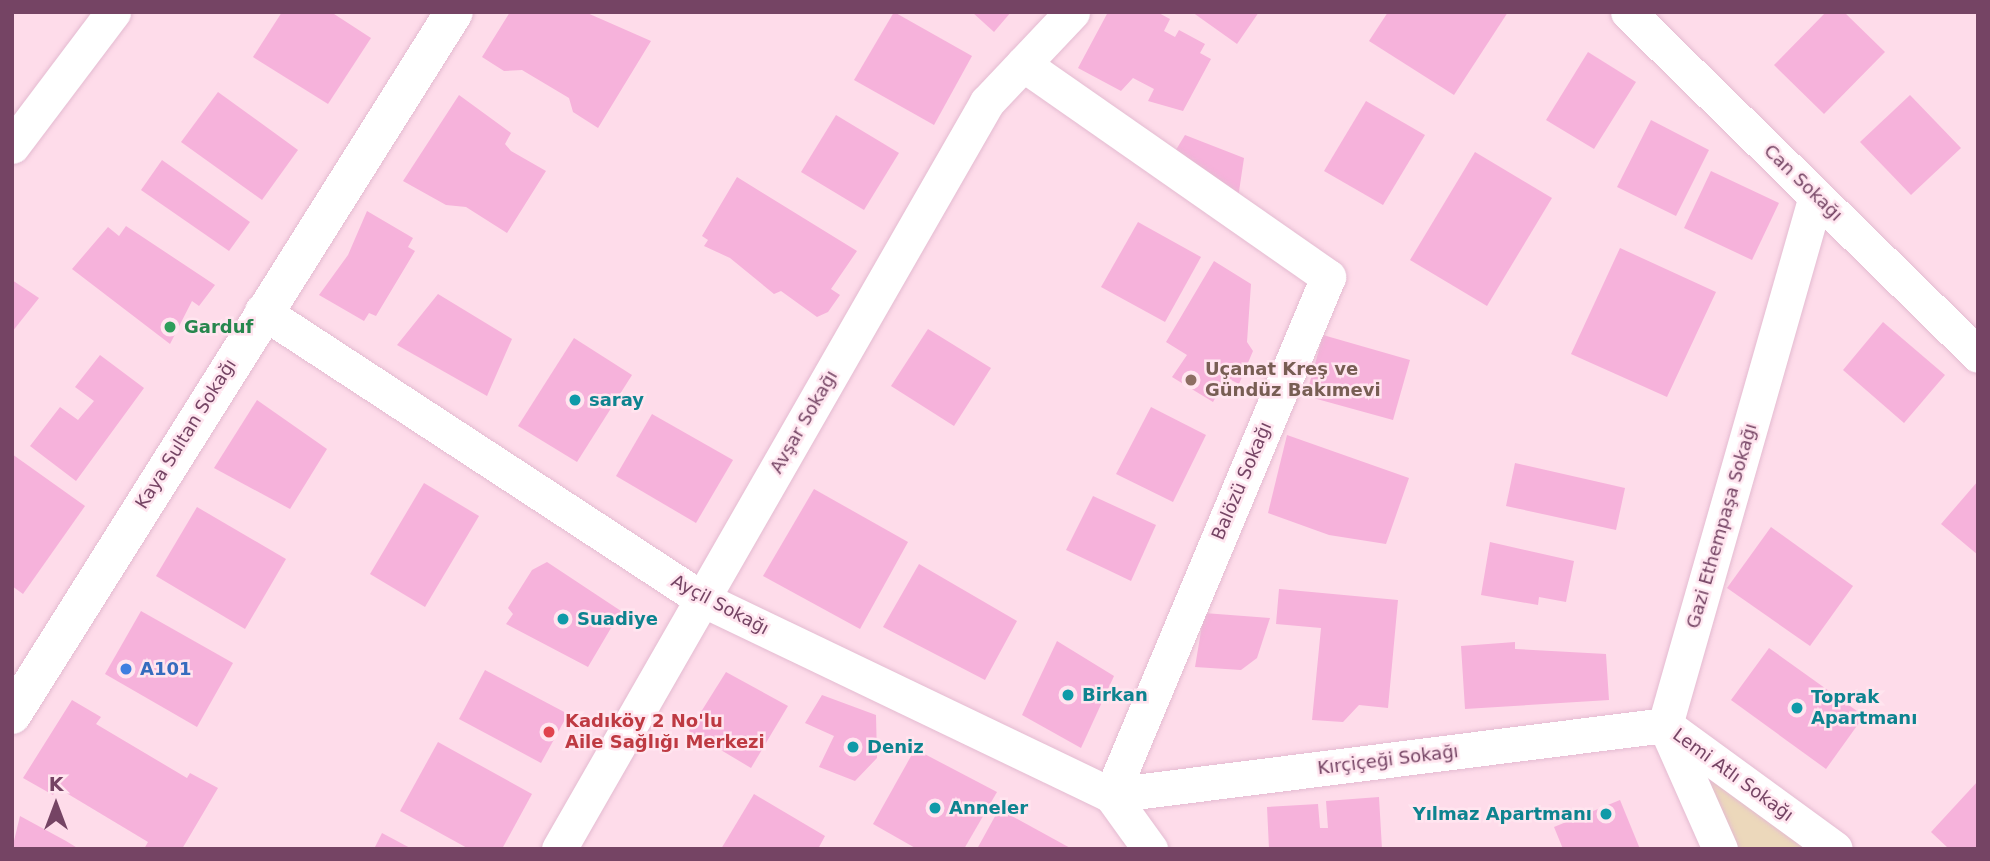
<!DOCTYPE html>
<meta charset="utf-8">
<style>
body{margin:0}
#map{position:relative;width:1990px;height:861px;overflow:hidden;background:#fedcea;font-family:"DejaVu Sans",sans-serif}
div>[style]{position:absolute}
.green>*{inset:0;background:#ecd8bb}
.building>*{inset:0;background:#f6b2db}
.roads{filter:drop-shadow(0 0 2px #e4bbd1) drop-shadow(0 0 2px #e4bbd1)}
.minor>*{height:35px;margin:-17.5px;padding:0 17.5px;transform-origin:17.5px;border-radius:17.5px;background:#fff}
.tertiary>*{height:38px;margin:-19px;padding:0 19px;transform-origin:19px;border-radius:19px;background:#fff}
.dots>*{width:19px;height:19px;translate:-50% -50%;box-sizing:border-box;border:4px solid #ffe5ef;border-radius:50%}
span{translate:-50% -50%;white-space:nowrap;text-align:center;line-height:1.15;-webkit-text-stroke:5px #ffe5ef;paint-order:stroke}
.street-label{font-size:18px;color:#754464}
.leisure-label{font-size:18px;color:#27864d;font-weight:700}
.left{translate:0 -50%;text-align:left}
.education-label{font-size:18px;color:#785e54;font-weight:700}
.culture-label{font-size:18px;color:#0d838f;font-weight:700}
.right{translate:-100% -50%;text-align:right}
.shop-label{font-size:18px;color:#366cbe;font-weight:700}
.health-label{font-size:18px;color:#be3a42;font-weight:700}
.frame{position:absolute;inset:0;border:14px solid #754464;pointer-events:none}
.north{position:absolute;left:21px;top:770px;width:70px;height:70px;-webkit-text-stroke:5px #ffe5ef;paint-order:stroke;rotate:0deg;font-size:19px;font-weight:700;line-height:28px;text-align:center;color:#754464}
.north::after{content:'';display:block;margin:auto;width:24px;height:32px;background:#754464;clip-path:polygon(50% 0,100% 100%,50% 72%,0 100%)}
</style>
<div id="map">
<div class="green">
<div style="clip-path:polygon(1683px 749px,1823px 849px,1731px 849px)"></div>
</div>
<div class="building">
<div style="clip-path:polygon(282px 12px,331px 12px,371px 38px,328px 104px,253px 57px)"></div>
<div style="clip-path:polygon(510px 12px,585px 12px,651px 41px,598px 128px,573px 112px,569px 98px,522px 70px,504px 71px,482px 57px)"></div>
<div style="clip-path:polygon(894px 12px,972px 56px,934px 125px,854px 80px)"></div>
<div style="clip-path:polygon(972px 12px,1011px 12px,994px 32px)"></div>
<div style="clip-path:polygon(1108px 12px,1157px 12px,1170px 19px,1164px 31px,1175px 37px,1179px 30px,1205px 44px,1200px 53px,1211px 59px,1183px 111px,1148px 101px,1154px 89px,1133px 78px,1121px 91px,1078px 68px)"></div>
<div style="clip-path:polygon(1192px 12px,1259px 12px,1237px 44px)"></div>
<div style="clip-path:polygon(1388px 12px,1508px 12px,1454px 95px,1369px 41px)"></div>
<div style="clip-path:polygon(1826px 12px,1844px 12px,1885px 52px,1824px 114px,1774px 65px)"></div>
<div style="clip-path:polygon(1588px 52px,1636px 82px,1594px 149px,1546px 120px)"></div>
<div style="clip-path:polygon(218px 92px,298px 150px,262px 200px,181px 142px)"></div>
<div style="clip-path:polygon(459px 95px,511px 133px,505px 144px,511px 151px,546px 171px,507px 233px,466px 207px,446px 205px,403px 181px)"></div>
<div style="clip-path:polygon(1910px 95px,1961px 148px,1911px 195px,1860px 142px)"></div>
<div style="clip-path:polygon(1366px 101px,1425px 135px,1383px 205px,1324px 171px)"></div>
<div style="clip-path:polygon(836px 115px,899px 153px,864px 210px,801px 172px)"></div>
<div style="clip-path:polygon(1651px 120px,1709px 150px,1676px 216px,1617px 187px)"></div>
<div style="clip-path:polygon(1185px 135px,1244px 158px,1238px 198px,1171px 158px)"></div>
<div style="clip-path:polygon(1475px 152px,1552px 198px,1487px 306px,1410px 260px)"></div>
<div style="clip-path:polygon(162px 160px,250px 222px,229px 251px,141px 190px)"></div>
<div style="clip-path:polygon(1711px 171px,1779px 203px,1752px 260px,1684px 228px)"></div>
<div style="clip-path:polygon(737px 177px,857px 251px,831px 289px,840px 295px,828px 312px,817px 317px,781px 291px,774px 294px,730px 258px,704px 246px,708px 240px,702px 236px)"></div>
<div style="clip-path:polygon(367px 211px,413px 238px,408px 247px,415px 251px,376px 316px,369px 313px,364px 321px,319px 295px,348px 255px)"></div>
<div style="clip-path:polygon(1138px 222px,1201px 257px,1165px 322px,1101px 287px)"></div>
<div style="clip-path:polygon(126px 226px,215px 285px,199px 306px,192px 301px,170px 344px,72px 269px,108px 227px,119px 236px)"></div>
<div style="clip-path:polygon(1620px 248px,1716px 292px,1667px 397px,1571px 354px)"></div>
<div style="clip-path:polygon(1214px 261px,1251px 284px,1247px 342px,1253px 351px,1239px 384px,1227px 378px,1213px 402px,1172px 377px,1187px 355px,1166px 342px)"></div>
<div style="clip-path:polygon(12px 280px,39px 298px,12px 332px)"></div>
<div style="clip-path:polygon(438px 294px,512px 339px,487px 396px,397px 345px)"></div>
<div style="clip-path:polygon(1883px 322px,1945px 375px,1904px 423px,1843px 370px)"></div>
<div style="clip-path:polygon(928px 329px,991px 368px,954px 426px,891px 386px)"></div>
<div style="clip-path:polygon(1323px 335px,1410px 360px,1393px 420px,1306px 396px)"></div>
<div style="clip-path:polygon(574px 338px,632px 375px,577px 462px,518px 426px)"></div>
<div style="clip-path:polygon(100px 355px,144px 388px,76px 481px,30px 446px,60px 407px,78px 420px,94px 401px,75px 387px)"></div>
<div style="clip-path:polygon(257px 400px,327px 449px,290px 509px,214px 468px)"></div>
<div style="clip-path:polygon(1151px 407px,1206px 435px,1173px 502px,1116px 474px)"></div>
<div style="clip-path:polygon(652px 414px,733px 460px,696px 523px,616px 476px)"></div>
<div style="clip-path:polygon(1287px 435px,1409px 478px,1386px 544px,1329px 535px,1268px 513px)"></div>
<div style="clip-path:polygon(12px 454px,85px 506px,23px 594px,12px 586px)"></div>
<div style="clip-path:polygon(1515px 463px,1625px 488px,1616px 530px,1506px 506px)"></div>
<div style="clip-path:polygon(1978px 481px,1978px 555px,1941px 524px)"></div>
<div style="clip-path:polygon(424px 483px,479px 516px,425px 607px,370px 574px)"></div>
<div style="clip-path:polygon(814px 489px,908px 542px,860px 629px,763px 576px)"></div>
<div style="clip-path:polygon(1093px 496px,1156px 525px,1131px 581px,1066px 550px)"></div>
<div style="clip-path:polygon(197px 507px,286px 559px,245px 629px,156px 576px)"></div>
<div style="clip-path:polygon(1771px 527px,1853px 586px,1810px 646px,1727px 588px)"></div>
<div style="clip-path:polygon(1490px 542px,1574px 561px,1566px 602px,1539px 597px,1538px 605px,1481px 595px)"></div>
<div style="clip-path:polygon(547px 562px,621px 611px,588px 667px,506px 624px,513px 614px,508px 608px,532px 570px)"></div>
<div style="clip-path:polygon(919px 564px,1017px 621px,985px 680px,883px 627px)"></div>
<div style="clip-path:polygon(1279px 589px,1398px 600px,1388px 708px,1359px 705px,1343px 722px,1312px 720px,1321px 628px,1276px 624px)"></div>
<div style="clip-path:polygon(141px 611px,233px 663px,197px 727px,105px 674px)"></div>
<div style="clip-path:polygon(1204px 613px,1270px 618px,1257px 658px,1241px 670px,1195px 667px)"></div>
<div style="clip-path:polygon(1057px 641px,1114px 676px,1081px 748px,1022px 715px)"></div>
<div style="clip-path:polygon(1515px 642px,1515px 649px,1606px 654px,1609px 700px,1465px 709px,1461px 646px)"></div>
<div style="clip-path:polygon(1769px 648px,1864px 716px,1826px 769px,1731px 700px)"></div>
<div style="clip-path:polygon(485px 670px,568px 714px,541px 763px,459px 719px)"></div>
<div style="clip-path:polygon(726px 672px,788px 706px,751px 768px,689px 731px)"></div>
<div style="clip-path:polygon(822px 695px,876px 715px,877px 758px,855px 781px,819px 767px,834px 736px,805px 723px)"></div>
<div style="clip-path:polygon(72px 700px,101px 717px,96px 724px,187px 778px,190px 773px,218px 788px,182px 849px,144px 849px,148px 842px,58px 788px,53px 795px,23px 778px)"></div>
<div style="clip-path:polygon(438px 742px,532px 794px,502px 849px,469px 849px,400px 811px)"></div>
<div style="clip-path:polygon(915px 749px,997px 792px,964px 849px,917px 849px,873px 824px)"></div>
<div style="clip-path:polygon(1978px 781px,1978px 849px,1949px 849px,1931px 832px)"></div>
<div style="clip-path:polygon(754px 794px,825px 836px,818px 849px,721px 849px)"></div>
<div style="clip-path:polygon(1379px 797px,1382px 849px,1269px 849px,1267px 807px,1318px 804px,1320px 828px,1328px 828px,1326px 801px)"></div>
<div style="clip-path:polygon(1620px 800px,1640px 849px,1563px 849px,1554px 827px)"></div>
<div style="clip-path:polygon(999px 809px,1072px 849px,977px 849px)"></div>
<div style="clip-path:polygon(20px 816px,66px 841px,79px 849px,12px 849px)"></div>
<div style="clip-path:polygon(382px 833px,412px 849px,374px 849px)"></div>
</div>
<div class="roads">
<div class="minor">
<div style="left:1628px;top:12px;width:490px;rotate:44.4deg"></div>
<div style="left:1023px;top:64px;width:372px;rotate:34.9deg"></div>
<div style="left:1328px;top:277px;width:562px;rotate:112.73deg"></div>
<div style="left:12px;top:146px;width:168px;rotate:-53deg"></div>
<div style="left:262px;top:311px;width:526px;rotate:33.21deg"></div>
<div style="left:702px;top:599px;width:454px;rotate:25.6deg"></div>
<div style="left:1111px;top:795px;width:67px;rotate:54.2deg"></div>
<div style="left:1111px;top:795px;width:558px;rotate:-7.2deg"></div>
<div style="left:1665px;top:725px;width:210px;rotate:36.1deg"></div>
<div style="left:559px;top:849px;width:861px;rotate:-60.19deg"></div>
<div style="left:987px;top:102px;width:124px;rotate:-46.6deg"></div>
<div style="left:1720px;top:849px;width:136px;rotate:-113.9deg"></div>
<div style="left:1665px;top:725px;width:550px;rotate:-74.07deg"></div>
</div>
<div class="tertiary">
<div style="left:12px;top:715px;width:830px;rotate:-57.84deg"></div>
</div>
</div>
<div class="dots">
<div style="left:170px;top:327px;background:#2e9e5b"></div>
<div style="left:1191px;top:380px;background:#8d6e63"></div>
<div style="left:575px;top:400px;background:#0f9aa8"></div>
<div style="left:563px;top:619px;background:#0f9aa8"></div>
<div style="left:126px;top:669px;background:#3f7fe0"></div>
<div style="left:1068px;top:695px;background:#0f9aa8"></div>
<div style="left:1797px;top:708px;background:#0f9aa8"></div>
<div style="left:549px;top:732px;background:#e0444e"></div>
<div style="left:853px;top:747px;background:#0f9aa8"></div>
<div style="left:935px;top:808px;background:#0f9aa8"></div>
<div style="left:1606px;top:814px;background:#0f9aa8"></div>
</div>
<div class="street-label">
<span style="left:1803px;top:183px;rotate:44deg">Can Sokağı</span>
<span style="left:804px;top:422px;rotate:-60deg">Avşar Sokağı</span>
<span style="left:186px;top:434px;rotate:-58deg">Kaya Sultan Sokağı</span>
<span style="left:1242px;top:481px;rotate:-67deg">Balözü Sokağı</span>
<span style="left:1722px;top:526px;rotate:-74deg">Gazi Ethempaşa Sokağı</span>
<span style="left:720px;top:605px;rotate:28deg">Ayçil Sokağı</span>
<span style="left:1388px;top:760px;rotate:-7deg">Kırçiçeği Sokağı</span>
<span style="left:1733px;top:775px;rotate:36deg">Lemi Atlı Sokağı</span>
</div>
<div class="leisure-label">
<span class="left" style="left:184px;top:327px">Garduf</span>
</div>
<div class="education-label">
<span class="left" style="left:1205px;top:380px">Uçanat Kreş ve<br>Gündüz Bakımevi</span>
</div>
<div class="culture-label">
<span class="left" style="left:589px;top:400px">saray</span>
<span class="left" style="left:577px;top:619px">Suadiye</span>
<span class="left" style="left:1082px;top:695px">Birkan</span>
<span class="left" style="left:1811px;top:708px">Toprak<br>Apartmanı</span>
<span class="left" style="left:867px;top:747px">Deniz</span>
<span class="left" style="left:949px;top:808px">Anneler</span>
<span class="right" style="left:1592px;top:814px">Yılmaz Apartmanı</span>
</div>
<div class="shop-label">
<span class="left" style="left:140px;top:669px">A101</span>
</div>
<div class="health-label">
<span class="left" style="left:565px;top:732px">Kadıköy 2 No'lu<br>Aile Sağlığı Merkezi</span>
</div>
<div class="frame"></div>
<div class="north">K</div>
</div>
